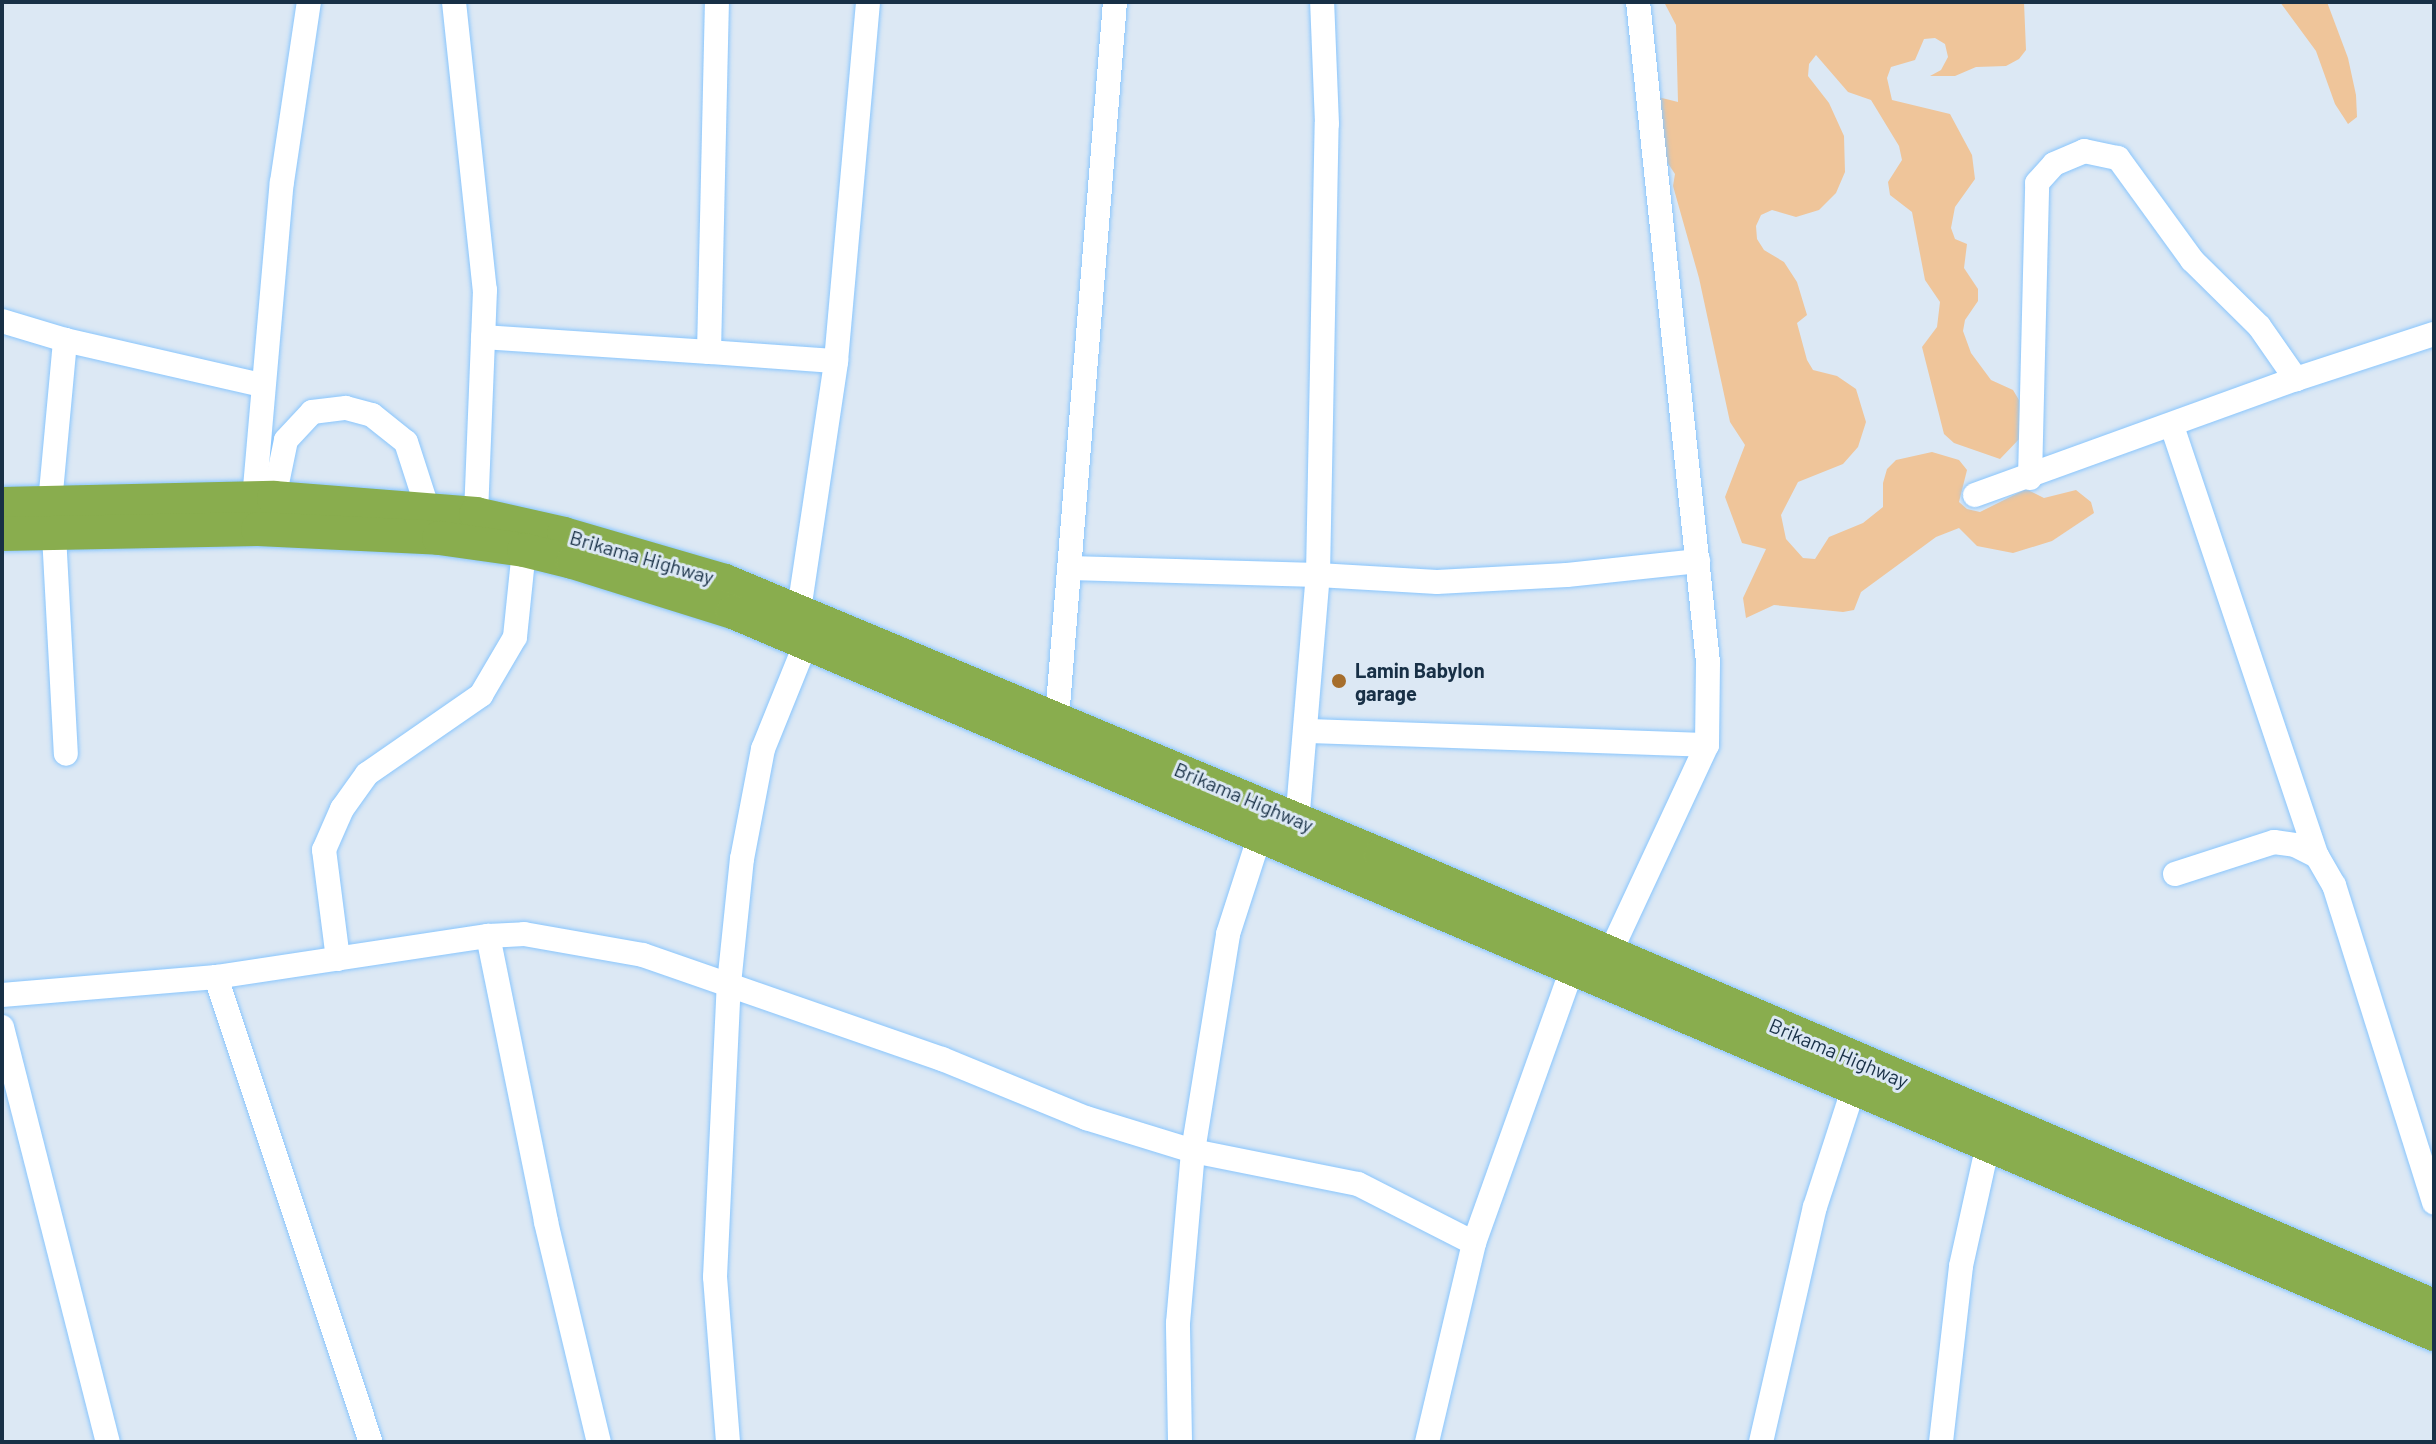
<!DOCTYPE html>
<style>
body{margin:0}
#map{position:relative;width:2436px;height:1444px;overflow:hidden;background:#dce8f4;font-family:Barlow,sans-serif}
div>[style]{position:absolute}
.green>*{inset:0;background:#efc59a}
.roads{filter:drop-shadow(0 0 2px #8ac6fd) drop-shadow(0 0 2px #8ac6fd)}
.minor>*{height:24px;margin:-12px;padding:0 12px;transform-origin:12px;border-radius:12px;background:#fff}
.highway>*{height:34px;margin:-17px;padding:0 17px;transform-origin:17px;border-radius:17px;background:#89ad4e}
.dots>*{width:22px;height:22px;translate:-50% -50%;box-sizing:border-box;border:4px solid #dce8f4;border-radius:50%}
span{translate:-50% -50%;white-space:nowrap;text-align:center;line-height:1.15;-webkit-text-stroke:6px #dce8f4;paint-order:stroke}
.street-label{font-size:20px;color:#183046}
.poi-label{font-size:20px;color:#183046;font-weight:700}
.left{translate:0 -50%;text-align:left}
.frame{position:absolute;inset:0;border:4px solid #183046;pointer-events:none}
</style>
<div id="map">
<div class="green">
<div style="clip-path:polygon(1664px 2px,2024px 2px,2026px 50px,2019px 59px,2006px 66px,1976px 67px,1955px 76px,1930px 76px,1941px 70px,1948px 57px,1945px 44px,1935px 38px,1924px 39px,1915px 60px,1891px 67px,1887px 78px,1892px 100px,1950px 114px,1972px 155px,1975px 179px,1955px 207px,1951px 228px,1955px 239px,1967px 244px,1964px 268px,1978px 289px,1978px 301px,1965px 320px,1963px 331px,1971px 353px,1991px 380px,2013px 390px,2019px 400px,2023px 435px,2000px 459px,1954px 443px,1944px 434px,1922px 347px,1937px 327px,1940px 302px,1925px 280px,1912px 212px,1890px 195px,1888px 182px,1902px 160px,1899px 146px,1871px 100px,1848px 92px,1816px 55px,1809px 64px,1808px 76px,1829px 103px,1844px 136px,1845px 172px,1836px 193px,1819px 210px,1796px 217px,1772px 210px,1761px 215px,1756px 226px,1757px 239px,1764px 250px,1784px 262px,1797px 282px,1807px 315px,1797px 323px,1807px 360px,1813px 370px,1837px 376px,1856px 389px,1866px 422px,1858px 447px,1843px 464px,1798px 482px,1781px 515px,1786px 539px,1803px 558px,1815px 559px,1829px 537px,1863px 523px,1883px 507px,1883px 483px,1887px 469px,1896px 460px,1932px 452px,1959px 460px,1967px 470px,1959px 502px,1967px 509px,1980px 512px,2026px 489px,2044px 498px,2076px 490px,2091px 502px,2094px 513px,2052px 541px,2013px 553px,1977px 546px,1959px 528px,1936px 537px,1861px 592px,1854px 610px,1843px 612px,1774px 605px,1746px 618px,1743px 598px,1766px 549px,1742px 543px,1725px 497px,1745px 445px,1730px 422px,1699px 278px,1673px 186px,1675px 174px,1661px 153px,1658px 97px,1678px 102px,1676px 25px)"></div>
<div style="clip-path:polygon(2280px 2px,2327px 2px,2348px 58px,2356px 95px,2357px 117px,2348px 124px,2335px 104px,2316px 51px)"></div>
</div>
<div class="roads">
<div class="minor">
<div style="left:454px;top:2px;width:290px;rotate:83.9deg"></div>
<div style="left:485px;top:290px;width:224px;rotate:92.3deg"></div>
<div style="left:2px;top:321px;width:66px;rotate:16.8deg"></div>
<div style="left:65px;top:340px;width:202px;rotate:12.9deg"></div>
<div style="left:483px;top:337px;width:226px;rotate:3.8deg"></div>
<div style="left:709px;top:352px;width:350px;rotate:-88.7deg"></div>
<div style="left:709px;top:352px;width:127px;rotate:4.1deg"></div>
<div style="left:2172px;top:426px;width:454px;rotate:71.4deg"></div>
<div style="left:2030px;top:478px;width:295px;rotate:-88.6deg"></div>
<div style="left:2037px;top:183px;width:25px;rotate:-48deg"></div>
<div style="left:2054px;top:164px;width:33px;rotate:-23deg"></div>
<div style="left:2084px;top:151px;width:35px;rotate:12deg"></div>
<div style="left:2118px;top:158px;width:126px;rotate:54deg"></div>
<div style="left:2192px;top:260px;width:94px;rotate:44.6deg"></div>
<div style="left:2259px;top:326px;width:65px;rotate:55.1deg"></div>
<div style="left:1975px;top:495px;width:341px;rotate:-19.9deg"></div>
<div style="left:2296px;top:379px;width:145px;rotate:-18.1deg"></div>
<div style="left:274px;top:498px;width:59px;rotate:-78.3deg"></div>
<div style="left:286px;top:440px;width:38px;rotate:-47deg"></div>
<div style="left:312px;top:412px;width:34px;rotate:-7deg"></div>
<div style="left:346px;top:408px;width:27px;rotate:15deg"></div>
<div style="left:372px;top:415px;width:43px;rotate:38.5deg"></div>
<div style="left:406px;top:442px;width:71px;rotate:72.1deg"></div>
<div style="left:254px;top:499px;width:318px;rotate:-85deg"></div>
<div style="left:282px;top:182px;width:182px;rotate:-81.5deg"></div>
<div style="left:50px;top:503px;width:164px;rotate:-84.7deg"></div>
<div style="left:54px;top:535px;width:219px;rotate:86.9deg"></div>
<div style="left:1069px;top:568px;width:249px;rotate:1.6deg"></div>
<div style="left:1318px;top:575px;width:119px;rotate:3.4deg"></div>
<div style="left:1437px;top:582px;width:130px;rotate:-3.1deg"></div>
<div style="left:1567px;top:575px;width:132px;rotate:-6.1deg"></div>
<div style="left:799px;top:610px;width:252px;rotate:-81.5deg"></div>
<div style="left:836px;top:361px;width:360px;rotate:-84.9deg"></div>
<div style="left:1057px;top:718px;width:718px;rotate:-85.37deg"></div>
<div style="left:1307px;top:731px;width:400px;rotate:2deg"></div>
<div style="left:1296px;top:835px;width:261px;rotate:-85.2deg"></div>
<div style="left:1318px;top:575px;width:451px;rotate:-88.9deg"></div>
<div style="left:1327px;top:124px;width:122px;rotate:-92.3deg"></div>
<div style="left:2175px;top:874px;width:104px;rotate:-17.9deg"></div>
<div style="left:2274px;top:842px;width:21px;rotate:8deg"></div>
<div style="left:2295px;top:845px;width:25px;rotate:27deg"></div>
<div style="left:2317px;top:856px;width:34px;rotate:60deg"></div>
<div style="left:2334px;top:885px;width:333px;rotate:72.5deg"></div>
<div style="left:488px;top:936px;width:292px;rotate:78.5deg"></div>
<div style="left:546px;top:1222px;width:226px;rotate:76.5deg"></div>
<div style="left:1609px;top:955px;width:232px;rotate:-65deg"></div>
<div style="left:1707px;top:745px;width:83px;rotate:-89.3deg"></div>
<div style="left:1708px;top:662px;width:664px;rotate:-96.05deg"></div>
<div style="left:338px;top:959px;width:110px;rotate:-97.3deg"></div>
<div style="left:324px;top:850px;width:45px;rotate:-66.3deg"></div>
<div style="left:342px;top:809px;width:43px;rotate:-54.5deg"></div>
<div style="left:367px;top:774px;width:139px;rotate:-34.7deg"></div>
<div style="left:481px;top:695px;width:67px;rotate:-59.6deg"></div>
<div style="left:515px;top:637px;width:87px;rotate:-84.1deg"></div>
<div style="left:216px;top:977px;width:490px;rotate:71.6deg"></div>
<div style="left:2px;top:995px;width:215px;rotate:-4.8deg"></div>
<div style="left:216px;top:977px;width:275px;rotate:-8.6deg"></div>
<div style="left:488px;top:936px;width:36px;rotate:-3deg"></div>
<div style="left:524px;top:934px;width:121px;rotate:10deg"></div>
<div style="left:643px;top:955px;width:317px;rotate:19.2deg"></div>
<div style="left:942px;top:1059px;width:156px;rotate:22.3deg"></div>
<div style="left:1086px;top:1118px;width:112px;rotate:17.1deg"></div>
<div style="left:1193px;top:1151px;width:168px;rotate:11.3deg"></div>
<div style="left:1358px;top:1184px;width:130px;rotate:27deg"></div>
<div style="left:2px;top:1027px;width:428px;rotate:75.7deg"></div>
<div style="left:728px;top:1442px;width:166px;rotate:-94.5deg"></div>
<div style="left:715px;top:1277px;width:293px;rotate:-87.3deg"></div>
<div style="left:729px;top:984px;width:126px;rotate:-84.1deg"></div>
<div style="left:742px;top:859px;width:112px;rotate:-79.2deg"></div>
<div style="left:763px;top:749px;width:112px;rotate:-68deg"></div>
<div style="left:1180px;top:1442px;width:119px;rotate:-91deg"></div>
<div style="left:1178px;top:1323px;width:173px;rotate:-85deg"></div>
<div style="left:1193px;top:1151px;width:220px;rotate:-80.8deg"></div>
<div style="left:1228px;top:934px;width:104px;rotate:-72.1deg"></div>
<div style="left:1427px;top:1442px;width:204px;rotate:-76.7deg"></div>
<div style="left:1474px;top:1243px;width:293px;rotate:-70.3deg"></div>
<div style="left:1761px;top:1442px;width:241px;rotate:-77.1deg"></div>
<div style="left:1815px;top:1207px;width:126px;rotate:-72deg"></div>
<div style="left:1941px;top:1442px;width:177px;rotate:-83.5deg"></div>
<div style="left:1961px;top:1266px;width:125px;rotate:-77.5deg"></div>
</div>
<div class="highway">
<div style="left:2px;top:504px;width:272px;rotate:-1.3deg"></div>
<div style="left:274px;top:498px;width:203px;rotate:4.5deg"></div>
<div style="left:476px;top:514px;width:90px;rotate:12.8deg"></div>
<div style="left:564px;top:534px;width:168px;rotate:16.3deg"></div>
<div style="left:725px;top:581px;width:711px;rotate:22.67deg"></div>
<div style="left:1381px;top:855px;width:1146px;rotate:23.19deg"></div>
<div style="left:2px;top:534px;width:256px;rotate:-1.1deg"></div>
<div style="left:258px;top:529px;width:181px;rotate:2.8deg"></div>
<div style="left:439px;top:538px;width:86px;rotate:8deg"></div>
<div style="left:524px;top:550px;width:50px;rotate:13.8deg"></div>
<div style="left:573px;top:562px;width:168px;rotate:17.4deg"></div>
<div style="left:733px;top:612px;width:1848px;rotate:23deg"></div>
</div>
</div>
<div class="dots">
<div style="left:1339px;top:681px;background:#a66e2c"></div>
</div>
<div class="street-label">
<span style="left:642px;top:557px;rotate:16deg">Brikama Highway</span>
<span style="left:1244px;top:797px;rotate:23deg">Brikama Highway</span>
<span style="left:1839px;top:1053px;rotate:23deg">Brikama Highway</span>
</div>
<div class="poi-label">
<span class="left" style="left:1355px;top:682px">Lamin Babylon<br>garage</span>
</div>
<div class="frame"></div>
</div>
